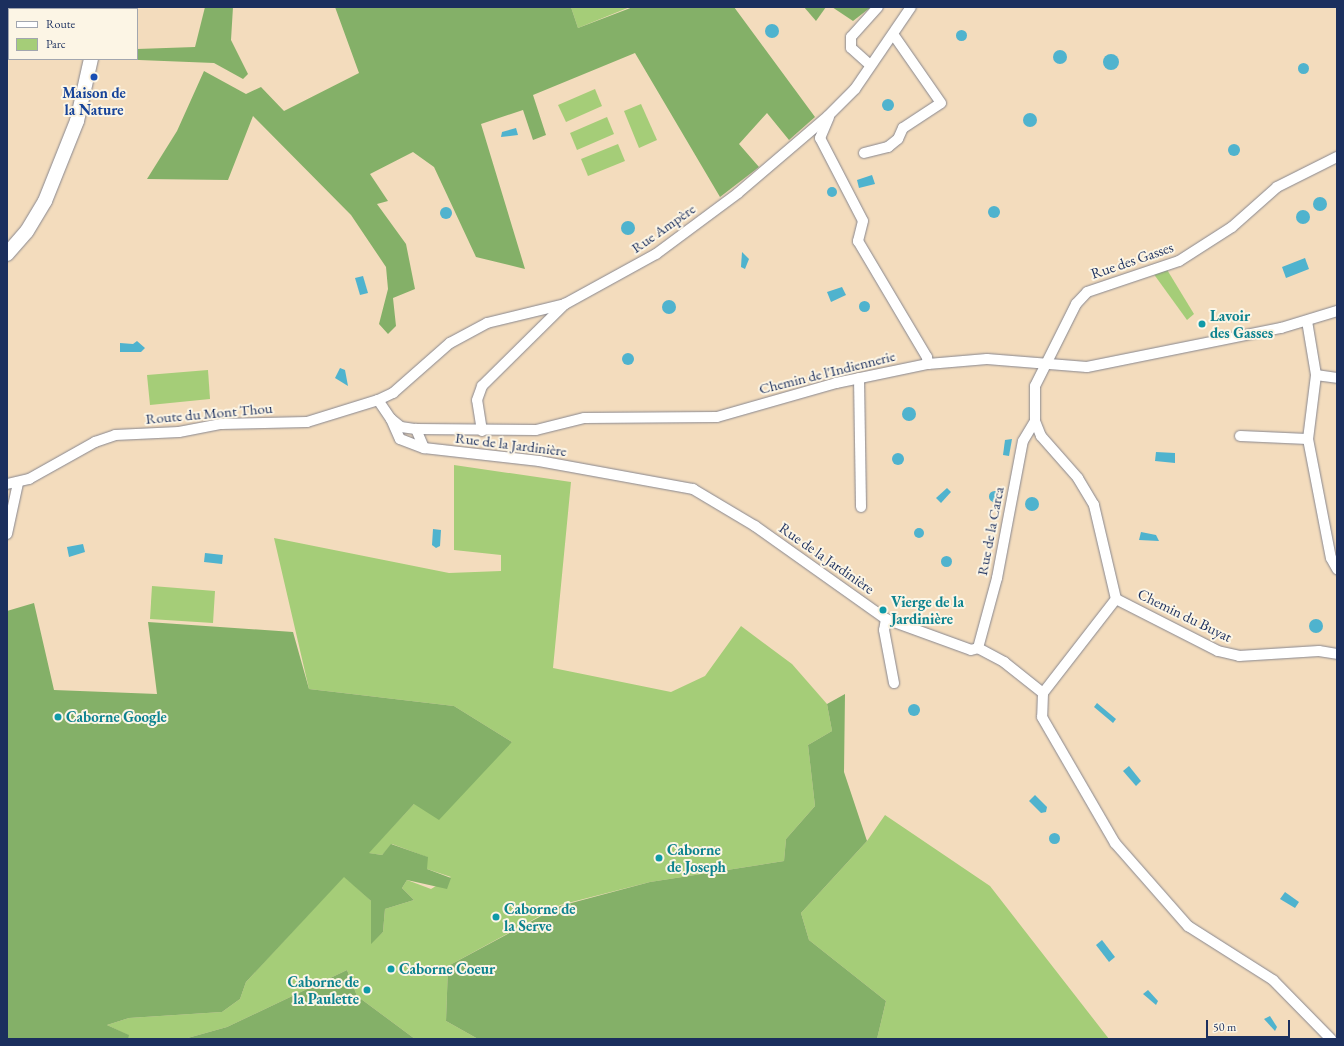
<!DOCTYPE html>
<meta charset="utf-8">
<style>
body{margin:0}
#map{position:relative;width:1344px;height:1046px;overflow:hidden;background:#f3dcbd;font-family:"EB Garamond",serif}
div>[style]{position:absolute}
.green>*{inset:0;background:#a5cd78}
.forest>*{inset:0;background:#84b068}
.water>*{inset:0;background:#4fb3ce}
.round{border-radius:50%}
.roads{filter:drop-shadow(0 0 1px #87868e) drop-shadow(0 0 1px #87868e)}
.street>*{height:10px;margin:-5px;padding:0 5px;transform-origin:5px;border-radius:5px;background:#fff}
.secondary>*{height:14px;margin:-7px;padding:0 7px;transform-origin:7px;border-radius:7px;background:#fff}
.dots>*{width:11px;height:11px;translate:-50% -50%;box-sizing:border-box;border:2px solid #fcf5e5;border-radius:50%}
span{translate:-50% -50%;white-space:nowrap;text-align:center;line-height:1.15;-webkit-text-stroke:4px #fcf5e5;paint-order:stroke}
.transit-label{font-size:15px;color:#164399;font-weight:700}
.street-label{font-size:15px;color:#1b2f5e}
.culture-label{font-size:15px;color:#0d838f;font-weight:700}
.left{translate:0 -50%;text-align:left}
.right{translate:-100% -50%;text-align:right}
.frame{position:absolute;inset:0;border:8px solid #1b2f5e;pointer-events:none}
.legend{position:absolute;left:8px;top:8px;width:130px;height:52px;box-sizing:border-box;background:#fcf5e5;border:1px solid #a2a6af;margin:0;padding:5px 7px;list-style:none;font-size:12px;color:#1b2f5e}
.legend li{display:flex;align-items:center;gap:8px;height:20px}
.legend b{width:20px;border:1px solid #a2a6af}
.scale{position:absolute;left:1206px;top:1020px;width:84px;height:18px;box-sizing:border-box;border:2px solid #1b2f5e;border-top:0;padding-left:5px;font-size:12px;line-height:14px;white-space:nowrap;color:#1b2f5e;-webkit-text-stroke:3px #fcf5e5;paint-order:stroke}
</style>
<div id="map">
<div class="green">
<div style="clip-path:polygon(571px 7px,630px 7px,578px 28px)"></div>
<div style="clip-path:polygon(595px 89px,602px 106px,566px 122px,558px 105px)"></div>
<div style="clip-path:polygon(641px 104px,657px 140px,639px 148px,624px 111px)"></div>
<div style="clip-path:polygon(607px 117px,614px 134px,577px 150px,570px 133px)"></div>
<div style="clip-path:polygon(618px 144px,625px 161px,588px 176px,581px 159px)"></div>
<div style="clip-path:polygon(1166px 268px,1194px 314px,1187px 320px,1153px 273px)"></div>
<div style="clip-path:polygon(208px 370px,210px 399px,150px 405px,147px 375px)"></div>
<div style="clip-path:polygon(454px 465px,571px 482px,553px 668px,671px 692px,705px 676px,741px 626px,792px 664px,827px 704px,832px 731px,808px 745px,815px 806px,786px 839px,784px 861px,650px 882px,560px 905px,448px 966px,446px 1021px,478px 1039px,415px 1039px,357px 996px,347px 970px,227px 1027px,184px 1039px,128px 1039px,128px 1035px,107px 1025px,129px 1018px,222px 1012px,240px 999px,246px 982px,344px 876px,371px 901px,371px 943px,383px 932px,385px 909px,414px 900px,402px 888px,407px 880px,431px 889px,451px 877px,427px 869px,427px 857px,392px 844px,382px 855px,368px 853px,414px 804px,512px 742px,454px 706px,309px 689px,274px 538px,449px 573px,501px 571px,501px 555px,454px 550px)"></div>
<div style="clip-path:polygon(152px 586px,215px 591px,213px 623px,150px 619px)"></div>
<div style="clip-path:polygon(885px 815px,990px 886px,1109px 1039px,877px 1039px,886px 1001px,809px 940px,801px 913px,867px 841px)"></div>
</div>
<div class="forest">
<div style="clip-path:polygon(205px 7px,233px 7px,231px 40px,248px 74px,243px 79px,214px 63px,114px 59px,137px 59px,137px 49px,195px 47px)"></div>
<div style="clip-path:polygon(335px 7px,571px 7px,578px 28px,633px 7px,734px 7px,815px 117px,789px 140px,767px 113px,739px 144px,759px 167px,720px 197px,635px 53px,533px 95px,546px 135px,533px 140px,523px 110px,481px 124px,525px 269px,476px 257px,434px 167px,413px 152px,370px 174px,388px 201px,377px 204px,406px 244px,415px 289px,393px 298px,396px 326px,388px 334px,379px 324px,388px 289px,386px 267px,351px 215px,253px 116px,228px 180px,147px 179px,177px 131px,204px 71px,246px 94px,261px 87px,284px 111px,359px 73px)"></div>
<div style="clip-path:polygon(804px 7px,826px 7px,816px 21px)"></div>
<div style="clip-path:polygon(832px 7px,871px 7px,853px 21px)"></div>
<div style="clip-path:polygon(34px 603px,54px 690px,157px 694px,148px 622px,293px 632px,309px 689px,454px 706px,512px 742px,439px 820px,414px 804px,369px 853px,382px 855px,391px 844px,428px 857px,427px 869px,451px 878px,447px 889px,407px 880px,402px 888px,414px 900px,385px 909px,383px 932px,371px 944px,371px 901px,344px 877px,246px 982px,240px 999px,222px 1012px,129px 1018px,107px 1025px,129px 1035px,128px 1039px,7px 1039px,7px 611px)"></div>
<div style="clip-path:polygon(845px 694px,844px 772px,867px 841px,801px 913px,809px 940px,886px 1001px,877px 1039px,478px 1039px,446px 1021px,448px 966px,560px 906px,650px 882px,784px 861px,786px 839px,815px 806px,808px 745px,832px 731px,827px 704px)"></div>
<div style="clip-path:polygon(347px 970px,357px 996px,415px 1039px,184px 1039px,227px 1027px)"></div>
</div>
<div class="water">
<div class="round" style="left:765px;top:24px;width:14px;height:14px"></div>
<div class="round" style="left:955.5px;top:29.5px;width:11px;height:11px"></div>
<div class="round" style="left:1053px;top:50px;width:14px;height:14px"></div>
<div class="round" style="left:1103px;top:54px;width:16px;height:16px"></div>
<div class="round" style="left:1297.5px;top:62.5px;width:11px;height:11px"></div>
<div class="round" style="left:882px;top:99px;width:12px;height:12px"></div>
<div class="round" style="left:1023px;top:113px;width:14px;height:14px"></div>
<div style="clip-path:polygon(516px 128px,518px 135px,501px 137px,502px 132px)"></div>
<div class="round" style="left:1228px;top:144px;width:12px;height:12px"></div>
<div style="clip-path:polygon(872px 175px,875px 184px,859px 188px,857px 180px)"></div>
<div class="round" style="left:827px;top:187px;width:10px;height:10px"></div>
<div class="round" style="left:1313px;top:197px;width:14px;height:14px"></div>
<div class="round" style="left:988px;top:206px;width:12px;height:12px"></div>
<div class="round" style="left:440px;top:207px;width:12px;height:12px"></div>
<div class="round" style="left:1296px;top:210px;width:14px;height:14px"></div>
<div class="round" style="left:621px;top:221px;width:14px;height:14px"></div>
<div style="clip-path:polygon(742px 252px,749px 259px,745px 269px,741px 267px)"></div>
<div style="clip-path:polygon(1305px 258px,1309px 269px,1286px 278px,1282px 267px)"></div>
<div style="clip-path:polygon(363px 276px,368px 293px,360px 295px,355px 278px)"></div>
<div style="clip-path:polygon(842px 287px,846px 295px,831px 302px,827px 292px)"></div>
<div class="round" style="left:858.5px;top:300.5px;width:11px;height:11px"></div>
<div class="round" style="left:662px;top:300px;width:14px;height:14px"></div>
<div style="clip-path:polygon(137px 341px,145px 348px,141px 352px,120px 352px,120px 343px,133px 344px)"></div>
<div class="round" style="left:622px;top:353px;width:12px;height:12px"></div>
<div style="clip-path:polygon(340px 368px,345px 370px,348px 386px,335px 378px)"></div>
<div class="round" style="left:902px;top:407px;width:14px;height:14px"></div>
<div style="clip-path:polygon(1012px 439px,1009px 456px,1003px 455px,1005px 440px)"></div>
<div style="clip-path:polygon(1156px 452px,1175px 453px,1175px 463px,1155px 461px)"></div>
<div class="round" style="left:892px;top:453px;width:12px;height:12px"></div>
<div style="clip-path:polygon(947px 488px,951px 492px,941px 503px,936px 498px)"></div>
<div class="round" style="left:988.5px;top:490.5px;width:11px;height:11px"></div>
<div class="round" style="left:1025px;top:497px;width:14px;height:14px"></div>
<div class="round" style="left:914px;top:528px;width:10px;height:10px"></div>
<div style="clip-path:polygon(433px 529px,441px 530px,440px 546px,436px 548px,432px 545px)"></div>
<div style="clip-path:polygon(1141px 532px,1156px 535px,1159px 541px,1139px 540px)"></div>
<div style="clip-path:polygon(83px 544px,85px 552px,69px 557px,67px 547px)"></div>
<div style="clip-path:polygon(205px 553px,223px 555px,222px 564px,204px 562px)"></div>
<div class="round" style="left:940.5px;top:555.5px;width:11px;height:11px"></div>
<div class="round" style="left:1309px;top:619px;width:14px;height:14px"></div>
<div style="clip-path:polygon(1097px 703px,1116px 719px,1113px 723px,1094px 707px)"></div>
<div class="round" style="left:908px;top:704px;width:12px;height:12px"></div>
<div style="clip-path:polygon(1129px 766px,1141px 781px,1136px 786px,1123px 771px)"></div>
<div style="clip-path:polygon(1035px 795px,1047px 807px,1046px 812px,1041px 813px,1029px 801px)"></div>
<div class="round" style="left:1048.5px;top:832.5px;width:11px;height:11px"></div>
<div style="clip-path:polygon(1285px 892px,1299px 902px,1295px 908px,1280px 899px)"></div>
<div style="clip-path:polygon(1102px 940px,1115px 957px,1109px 962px,1096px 945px)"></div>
<div style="clip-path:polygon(1148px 990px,1158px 1001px,1156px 1005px,1143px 994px)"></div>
<div style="clip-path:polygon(1270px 1016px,1277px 1027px,1275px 1031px,1264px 1019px)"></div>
</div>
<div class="roads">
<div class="street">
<div style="left:869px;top:64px;width:24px;rotate:-138deg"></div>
<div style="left:851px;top:48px;width:11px;rotate:-90deg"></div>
<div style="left:851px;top:37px;width:40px;rotate:-48deg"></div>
<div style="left:829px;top:117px;width:23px;rotate:113deg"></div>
<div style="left:820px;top:138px;width:93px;rotate:62.6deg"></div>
<div style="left:863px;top:221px;width:21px;rotate:104deg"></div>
<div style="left:858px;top:241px;width:135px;rotate:59.3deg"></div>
<div style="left:927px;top:357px;width:7px;rotate:82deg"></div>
<div style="left:864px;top:153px;width:25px;rotate:-14deg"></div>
<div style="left:888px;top:147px;width:13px;rotate:-39deg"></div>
<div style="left:898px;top:139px;width:12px;rotate:-66deg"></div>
<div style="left:903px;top:128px;width:45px;rotate:-33.3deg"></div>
<div style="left:941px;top:103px;width:84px;rotate:-124.8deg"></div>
<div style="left:1307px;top:321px;width:55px;rotate:80.5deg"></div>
<div style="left:1316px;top:375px;width:64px;rotate:97.1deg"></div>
<div style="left:1308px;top:439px;width:121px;rotate:79.1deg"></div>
<div style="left:1331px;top:558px;width:13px;rotate:61deg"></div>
<div style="left:1316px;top:375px;width:21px;rotate:8deg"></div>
<div style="left:859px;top:378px;width:129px;rotate:89.1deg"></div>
<div style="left:378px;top:400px;width:23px;rotate:56deg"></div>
<div style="left:391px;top:419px;width:13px;rotate:39deg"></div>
<div style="left:401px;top:427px;width:15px;rotate:8deg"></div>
<div style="left:416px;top:429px;width:120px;rotate:0.5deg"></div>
<div style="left:536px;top:430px;width:49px;rotate:-14deg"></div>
<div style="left:584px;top:418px;width:133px;rotate:-0.4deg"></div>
<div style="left:717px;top:417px;width:124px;rotate:-15.9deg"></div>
<div style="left:836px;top:383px;width:94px;rotate:-11.7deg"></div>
<div style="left:928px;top:364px;width:59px;rotate:-4.8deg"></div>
<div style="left:987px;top:359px;width:100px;rotate:4.6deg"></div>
<div style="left:1087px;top:367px;width:198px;rotate:-11.4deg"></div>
<div style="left:1281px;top:328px;width:59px;rotate:-16.9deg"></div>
<div style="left:391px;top:419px;width:22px;rotate:66deg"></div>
<div style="left:400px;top:439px;width:26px;rotate:21deg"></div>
<div style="left:424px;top:448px;width:21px;rotate:-113deg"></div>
<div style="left:482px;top:431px;width:31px;rotate:-99deg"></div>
<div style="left:477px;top:400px;width:15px;rotate:-70deg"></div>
<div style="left:482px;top:386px;width:117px;rotate:-44.7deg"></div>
<div style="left:1240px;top:436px;width:68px;rotate:2.5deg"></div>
<div style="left:424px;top:448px;width:116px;rotate:6.4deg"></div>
<div style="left:539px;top:461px;width:157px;rotate:10.3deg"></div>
<div style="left:693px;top:489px;width:72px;rotate:30.8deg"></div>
<div style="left:755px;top:526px;width:161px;rotate:35.4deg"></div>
<div style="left:886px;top:619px;width:90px;rotate:20deg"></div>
<div style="left:971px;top:650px;width:7px;rotate:-16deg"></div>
<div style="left:978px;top:648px;width:30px;rotate:28deg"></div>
<div style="left:1004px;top:662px;width:50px;rotate:38.5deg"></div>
<div style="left:7px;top:484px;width:23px;rotate:-13deg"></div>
<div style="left:29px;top:479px;width:76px;rotate:-29.3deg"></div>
<div style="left:95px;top:442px;width:21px;rotate:-19deg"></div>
<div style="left:115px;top:435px;width:64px;rotate:-2.7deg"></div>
<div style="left:179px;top:432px;width:43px;rotate:-10.8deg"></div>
<div style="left:221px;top:424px;width:86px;rotate:-1.3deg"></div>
<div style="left:307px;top:422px;width:74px;rotate:-17.2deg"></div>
<div style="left:378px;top:400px;width:17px;rotate:-25deg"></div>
<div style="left:393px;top:393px;width:76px;rotate:-41.3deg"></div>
<div style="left:450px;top:343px;width:42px;rotate:-28.4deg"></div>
<div style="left:487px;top:323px;width:80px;rotate:-13.7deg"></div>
<div style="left:565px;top:304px;width:104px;rotate:-28.8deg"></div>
<div style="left:656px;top:254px;width:102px;rotate:-36.6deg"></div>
<div style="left:738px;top:193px;width:118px;rotate:-40.5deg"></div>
<div style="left:828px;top:116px;width:38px;rotate:-45deg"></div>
<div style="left:855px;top:89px;width:99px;rotate:-55.7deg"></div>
<div style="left:7px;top:534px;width:52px;rotate:-77.8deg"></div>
<div style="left:1116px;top:599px;width:114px;rotate:27deg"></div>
<div style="left:1218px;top:651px;width:22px;rotate:13deg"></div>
<div style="left:1239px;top:656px;width:80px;rotate:-3.6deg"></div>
<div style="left:1319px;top:651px;width:18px;rotate:9deg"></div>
<div style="left:886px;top:619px;width:11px;rotate:100deg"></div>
<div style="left:884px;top:630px;width:54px;rotate:79.3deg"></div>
<div style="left:978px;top:648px;width:73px;rotate:-74.8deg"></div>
<div style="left:997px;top:578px;width:139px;rotate:-79.3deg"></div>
<div style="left:1023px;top:441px;width:23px;rotate:-59deg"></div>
<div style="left:1043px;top:693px;width:119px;rotate:-52.2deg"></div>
<div style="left:1116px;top:599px;width:97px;rotate:-103.2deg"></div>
<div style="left:1094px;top:505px;width:31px;rotate:-121deg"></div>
<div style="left:1078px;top:478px;width:56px;rotate:-131.4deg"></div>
<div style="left:1041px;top:436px;width:16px;rotate:-112deg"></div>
<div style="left:1035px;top:421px;width:35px;rotate:-90deg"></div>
<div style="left:1035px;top:386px;width:92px;rotate:-63.4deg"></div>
<div style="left:1076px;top:304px;width:16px;rotate:-47deg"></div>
<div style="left:1087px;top:292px;width:97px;rotate:-18.6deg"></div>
<div style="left:1179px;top:261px;width:63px;rotate:-32.7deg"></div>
<div style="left:1232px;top:227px;width:60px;rotate:-41.6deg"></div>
<div style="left:1277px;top:187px;width:67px;rotate:-26.6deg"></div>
<div style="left:1043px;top:693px;width:24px;rotate:92deg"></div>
<div style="left:1042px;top:717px;width:146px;rotate:59.9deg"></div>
<div style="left:1115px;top:843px;width:111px;rotate:48.7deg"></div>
<div style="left:1188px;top:926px;width:101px;rotate:32.4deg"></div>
<div style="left:1273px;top:980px;width:83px;rotate:45.5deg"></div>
</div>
<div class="secondary">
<div style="left:99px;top:9px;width:2px;rotate:-90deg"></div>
<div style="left:7px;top:254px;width:30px;rotate:-49deg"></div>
<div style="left:27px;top:231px;width:35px;rotate:-59deg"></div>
<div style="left:45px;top:201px;width:86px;rotate:-68.2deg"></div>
<div style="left:77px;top:121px;width:64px;rotate:-77.3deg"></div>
</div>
</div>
<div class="dots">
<div style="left:94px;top:77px;background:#1a4fb4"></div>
<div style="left:1202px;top:324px;background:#0f9aa8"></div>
<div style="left:883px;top:610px;background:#0f9aa8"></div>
<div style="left:58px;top:717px;background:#0f9aa8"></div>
<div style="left:659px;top:858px;background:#0f9aa8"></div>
<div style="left:496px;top:917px;background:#0f9aa8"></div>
<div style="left:391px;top:969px;background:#0f9aa8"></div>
<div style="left:367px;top:990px;background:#0f9aa8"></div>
</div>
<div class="transit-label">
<span style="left:94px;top:101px">Maison de<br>la Nature</span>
</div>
<div class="street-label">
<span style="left:663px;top:228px;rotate:-35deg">Rue Ampère</span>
<span style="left:1132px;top:260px;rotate:-19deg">Rue des Gasses</span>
<span style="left:827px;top:372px;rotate:-14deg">Chemin de l'Indiennerie</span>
<span style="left:209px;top:413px;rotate:-5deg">Route du Mont Thou</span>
<span style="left:511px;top:444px;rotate:7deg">Rue de la Jardinière</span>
<span style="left:990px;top:531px;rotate:-79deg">Rue de la Carca</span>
<span style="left:827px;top:558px;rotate:35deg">Rue de la Jardinière</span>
<span style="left:1185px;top:615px;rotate:26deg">Chemin du Buyat</span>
</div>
<div class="culture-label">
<span class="left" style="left:1210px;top:324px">Lavoir<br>des Gasses</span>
<span class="left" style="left:891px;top:610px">Vierge de la<br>Jardinière</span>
<span class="left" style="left:66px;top:717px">Caborne Google</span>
<span class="left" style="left:667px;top:858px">Caborne<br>de Joseph</span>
<span class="left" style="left:504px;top:917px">Caborne de<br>la Serve</span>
<span class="left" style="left:399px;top:969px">Caborne Coeur</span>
<span class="right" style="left:359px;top:990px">Caborne de<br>la Paulette</span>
</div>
<div class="frame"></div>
<ul class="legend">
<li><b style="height:5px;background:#fff"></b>Route</li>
<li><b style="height:11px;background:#a5cd78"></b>Parc</li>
</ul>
<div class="scale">50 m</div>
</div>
